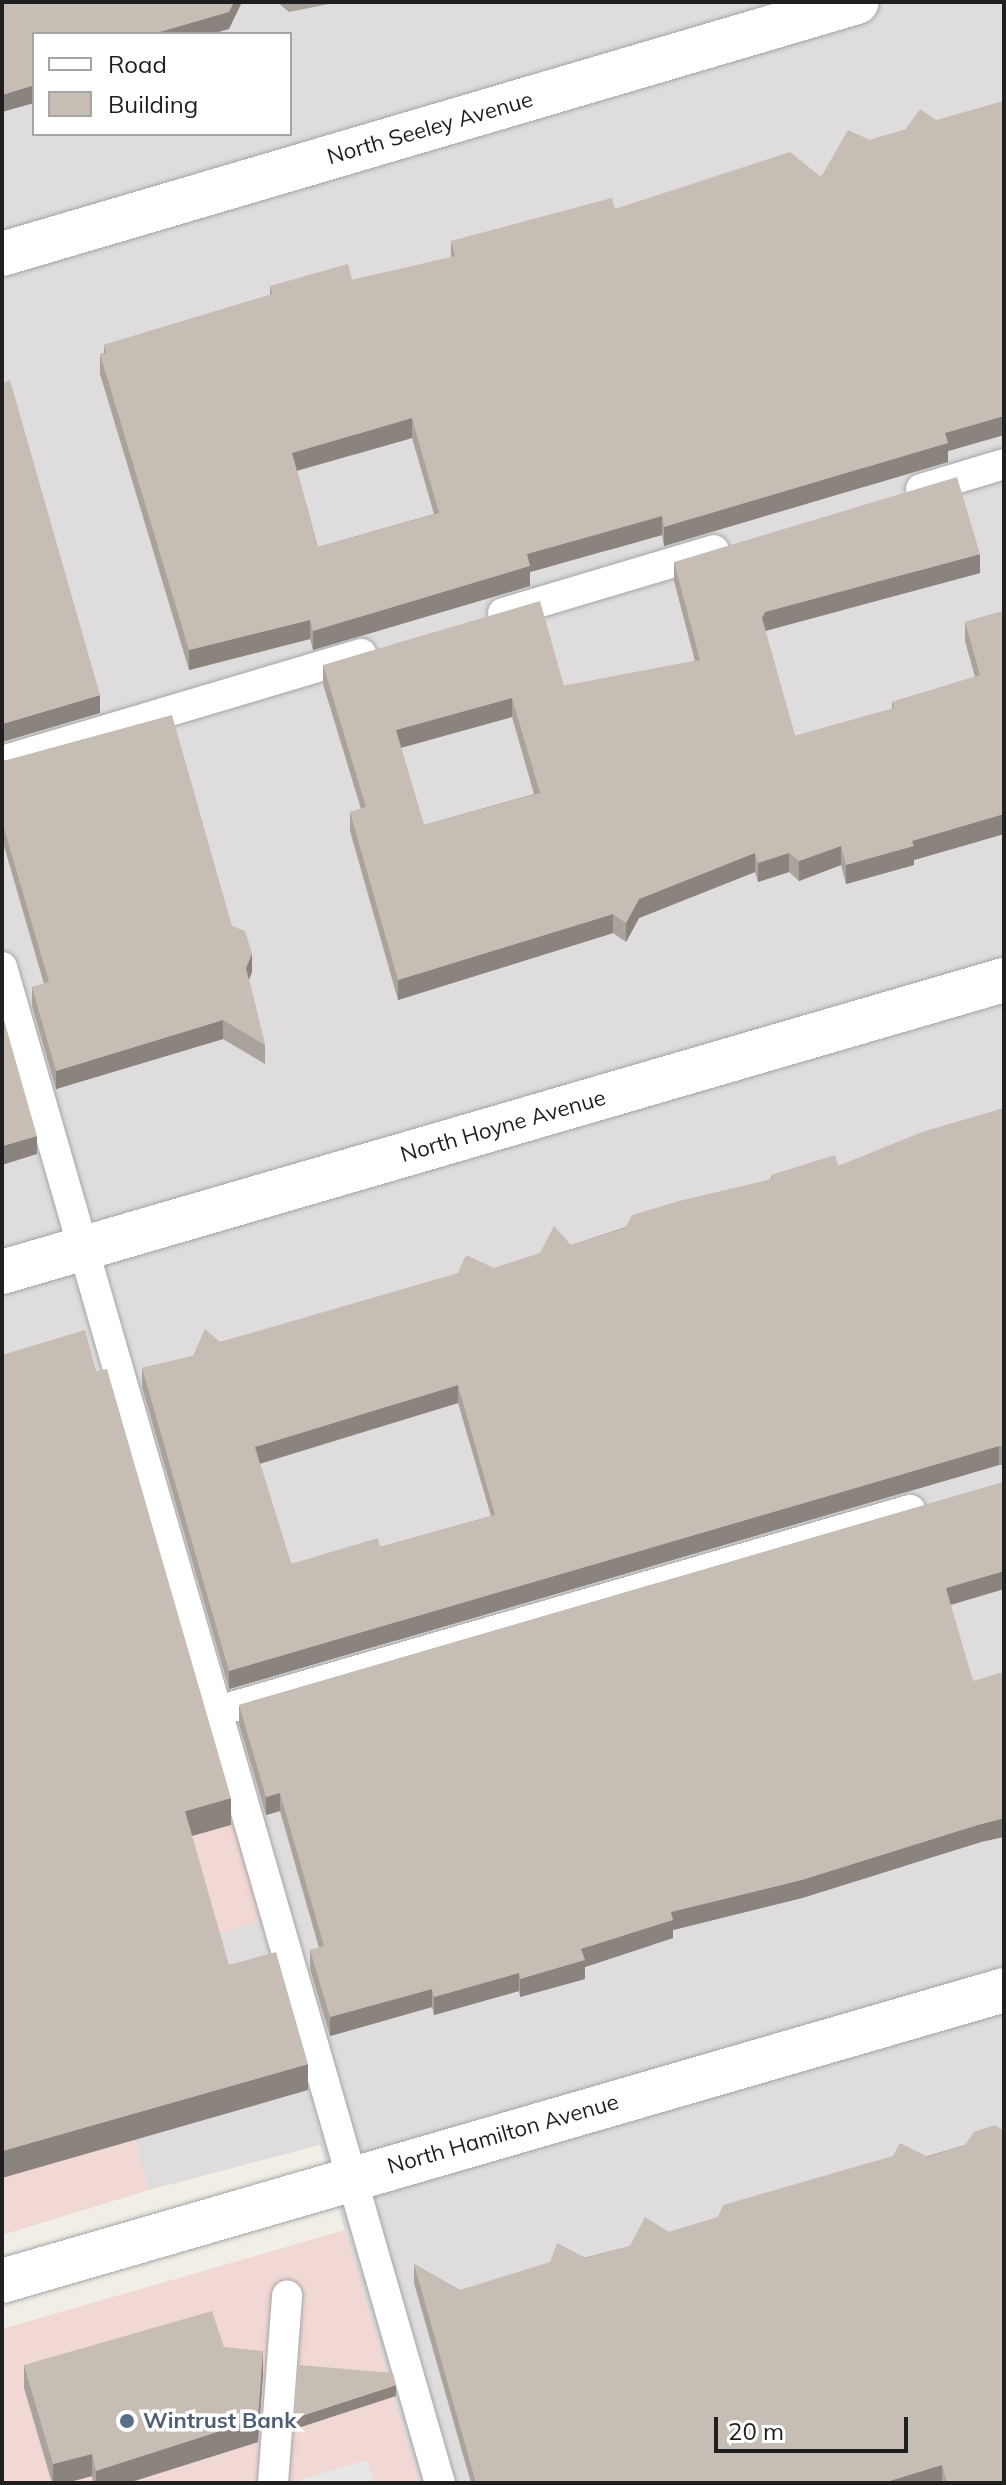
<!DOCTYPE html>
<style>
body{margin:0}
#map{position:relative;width:1006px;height:2485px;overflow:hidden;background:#f1eee5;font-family:Mulish,sans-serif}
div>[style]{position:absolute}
.residential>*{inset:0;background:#dedcdc}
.commercial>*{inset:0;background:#f2d8d4}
.parking>*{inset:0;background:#e7e7e7}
.roads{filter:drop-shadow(0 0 2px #a6a6a6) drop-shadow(0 0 2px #a6a6a6)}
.lane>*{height:30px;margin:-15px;padding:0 15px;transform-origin:15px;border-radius:15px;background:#fff}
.street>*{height:44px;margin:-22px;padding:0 22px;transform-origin:22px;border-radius:22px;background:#fff}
.wall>*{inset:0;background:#aaa39b}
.shaded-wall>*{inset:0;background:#8b847e}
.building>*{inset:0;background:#c6bdb4}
.dots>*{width:22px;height:22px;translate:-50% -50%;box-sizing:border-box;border:4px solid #fff;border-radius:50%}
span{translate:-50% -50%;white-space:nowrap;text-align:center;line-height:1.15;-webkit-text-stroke:7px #fff;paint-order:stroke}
.street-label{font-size:22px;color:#1f1f1f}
.service-label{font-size:22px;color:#4e5e75;font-weight:700}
.left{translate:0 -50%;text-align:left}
.frame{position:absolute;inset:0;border:4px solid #1f1f1f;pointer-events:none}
.legend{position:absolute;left:32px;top:32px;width:260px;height:104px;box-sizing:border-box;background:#fff;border:2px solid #a5a5a5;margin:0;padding:10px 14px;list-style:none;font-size:24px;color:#1f1f1f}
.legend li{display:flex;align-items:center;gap:16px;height:40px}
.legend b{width:40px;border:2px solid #a5a5a5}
.scale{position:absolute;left:714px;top:2417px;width:194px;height:36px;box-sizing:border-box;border:4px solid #1f1f1f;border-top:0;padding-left:10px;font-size:24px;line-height:28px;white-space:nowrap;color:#1f1f1f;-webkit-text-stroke:6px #fff;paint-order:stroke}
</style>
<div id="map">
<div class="residential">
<div style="clip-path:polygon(evenodd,2px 2px,1004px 2px,1004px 2483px,419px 2483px,320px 2145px,149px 2190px,87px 1972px,2px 1812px,2px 2px,34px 34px,290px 34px,290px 134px,34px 134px,34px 34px)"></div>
</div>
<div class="commercial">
<div style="clip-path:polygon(214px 1749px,263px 1921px,87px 1972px,149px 2190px,2px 2235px,2px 1812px)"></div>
<div style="clip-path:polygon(345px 2230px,419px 2483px,2px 2483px,2px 2329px)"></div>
</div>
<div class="parking">
<div style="clip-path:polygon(367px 2460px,374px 2483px,290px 2483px)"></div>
</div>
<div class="roads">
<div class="lane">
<div style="left:921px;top:489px;width:87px;rotate:-16.8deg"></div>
<div style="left:503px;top:613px;width:220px;rotate:-16.6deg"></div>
<div style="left:2px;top:761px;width:375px;rotate:-16.6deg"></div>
<div style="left:2px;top:967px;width:1578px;rotate:73.89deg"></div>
<div style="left:218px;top:1711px;width:721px;rotate:-16.2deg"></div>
<div style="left:273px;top:2483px;width:188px;rotate:-85.7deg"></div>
</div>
<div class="street">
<div style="left:2px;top:254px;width:891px;rotate:-16.42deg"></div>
<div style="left:2px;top:1272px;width:1044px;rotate:-16.25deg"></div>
<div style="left:2px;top:2281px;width:1043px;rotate:-16.19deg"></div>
</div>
</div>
<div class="wall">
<div style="clip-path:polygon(277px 2px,339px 2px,289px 12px)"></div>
<div style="clip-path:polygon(evenodd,1004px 101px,1004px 435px,948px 451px,948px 462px,664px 546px,662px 535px,530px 572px,530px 586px,313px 650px,310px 639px,189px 670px,100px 374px,100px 354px,104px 353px,104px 345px,270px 295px,270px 286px,352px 280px,451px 258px,451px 241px,615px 209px,821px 177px,870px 140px,1004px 101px,412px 438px,434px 514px,318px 547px,297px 471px,412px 438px)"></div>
<div style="clip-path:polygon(evenodd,674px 562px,980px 573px,765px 631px,795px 736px,892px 709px,892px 702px,975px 677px,965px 641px,965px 622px,1004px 611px,1004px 834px,914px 860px,914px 865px,846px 884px,841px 865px,799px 881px,789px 872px,758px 882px,755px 872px,639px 918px,626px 942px,613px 933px,398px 1000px,350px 831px,350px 812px,361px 809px,323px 684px,323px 665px,564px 686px,695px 661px,674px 581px,674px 562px,512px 717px,534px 794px,424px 825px,401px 748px,512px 717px)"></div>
<div style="clip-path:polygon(2px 760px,232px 926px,252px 972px,249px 980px,265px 1045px,265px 1064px,223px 1039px,56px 1089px,32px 1006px,32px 987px,44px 984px,4px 846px)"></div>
<div style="clip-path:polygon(evenodd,1004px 1108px,1004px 1465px,999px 1465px,229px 1689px,142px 1387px,142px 1368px,193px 1356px,220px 1342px,494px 1268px,571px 1245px,771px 1179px,771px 1175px,838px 1166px,1004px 1108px,458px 1403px,491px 1516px,380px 1547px,291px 1564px,260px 1464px,458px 1403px)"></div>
<div style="clip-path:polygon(1004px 1482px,1004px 1589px,951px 1605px,981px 1842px,802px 1898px,673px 1930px,673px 1938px,585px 1967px,585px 1979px,520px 1997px,519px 1991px,434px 2015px,432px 2007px,330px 2036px,310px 1969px,310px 1950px,319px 1948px,280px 1811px,266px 1815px,239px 1724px,239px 1705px)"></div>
<div style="clip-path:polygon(965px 2145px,1004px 2483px,471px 2483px,414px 2283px,414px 2264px,460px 2290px,630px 2246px,669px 2232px)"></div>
<div style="clip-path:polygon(224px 2347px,263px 2373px,258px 2442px,128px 2483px,93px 2483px,92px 2476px,66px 2483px,52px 2483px,24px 2388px,24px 2365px)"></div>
</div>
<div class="shaded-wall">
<div style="clip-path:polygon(234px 2px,242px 2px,229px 29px,212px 34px,153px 34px)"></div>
<div style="clip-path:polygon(34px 85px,34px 103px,2px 112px,2px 95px)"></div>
<div style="clip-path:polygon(1004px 416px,1004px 435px,948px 451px,948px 462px,664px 546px,664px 527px,945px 433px)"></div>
<div style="clip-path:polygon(412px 418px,412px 438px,292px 472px,292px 453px)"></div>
<div style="clip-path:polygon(662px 516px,662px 535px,530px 572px,530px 586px,313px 650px,313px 631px,527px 554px)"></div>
<div style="clip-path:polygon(980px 554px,980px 573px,765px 631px,762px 618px,765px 612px)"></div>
<div style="clip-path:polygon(310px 620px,310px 639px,189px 670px,189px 650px)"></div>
<div style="clip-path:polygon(100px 695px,100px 713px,2px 742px,2px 724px)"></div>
<div style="clip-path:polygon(512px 698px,512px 717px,396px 749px,396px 730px)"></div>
<div style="clip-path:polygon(1004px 814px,1004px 834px,914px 860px,914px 865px,846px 884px,846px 865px,912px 841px)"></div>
<div style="clip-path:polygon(2px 828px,4px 828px,4px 846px,2px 847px)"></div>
<div style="clip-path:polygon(841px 846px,841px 865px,799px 881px,799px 861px)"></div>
<div style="clip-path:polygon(755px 853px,755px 872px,639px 918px,626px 942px,626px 923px,639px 899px)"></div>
<div style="clip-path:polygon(789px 853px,789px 872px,758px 882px,758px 863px)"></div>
<div style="clip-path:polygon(613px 914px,613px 933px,398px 1000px,398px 980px)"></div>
<div style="clip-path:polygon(252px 953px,252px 972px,246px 986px,246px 968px)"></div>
<div style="clip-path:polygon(223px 1020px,223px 1039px,56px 1089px,56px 1071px)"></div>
<div style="clip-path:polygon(37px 1136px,37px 1154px,2px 1165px,2px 1146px)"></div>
<div style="clip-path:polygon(458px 1385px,458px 1403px,255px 1465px,255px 1447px)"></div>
<div style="clip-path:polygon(999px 1446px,999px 1465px,229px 1689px,229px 1671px)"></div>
<div style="clip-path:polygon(1004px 1571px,1004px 1589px,946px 1606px,946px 1588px)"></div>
<div style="clip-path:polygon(280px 1793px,280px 1811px,266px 1815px,266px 1797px)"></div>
<div style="clip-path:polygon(231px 1798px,231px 1825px,185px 1838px,185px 1811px)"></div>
<div style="clip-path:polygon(1004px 1818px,1004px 1837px,981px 1842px,802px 1898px,673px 1930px,673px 1938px,585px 1967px,585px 1979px,520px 1997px,520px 1979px,581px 1949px,671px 1912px,981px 1824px)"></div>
<div style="clip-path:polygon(519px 1973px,519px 1991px,434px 2015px,434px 1997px)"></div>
<div style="clip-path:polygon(432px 1989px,432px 2007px,330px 2036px,330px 2017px)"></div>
<div style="clip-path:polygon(308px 2064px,308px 2090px,2px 2178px,2px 2151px)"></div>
<div style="clip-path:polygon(263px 2351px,263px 2373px,258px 2442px,128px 2483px,96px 2483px,96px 2471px)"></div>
<div style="clip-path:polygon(396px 2385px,396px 2396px,295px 2429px,295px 2418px)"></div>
<div style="clip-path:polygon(92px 2454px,92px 2476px,66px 2483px,53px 2483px,53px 2464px)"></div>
<div style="clip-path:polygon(942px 2465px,942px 2483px,883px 2483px)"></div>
</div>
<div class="building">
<div style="clip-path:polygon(2px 2px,234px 2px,229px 12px,153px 34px,34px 34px,34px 85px,2px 95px)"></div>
<div style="clip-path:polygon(evenodd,1004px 101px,1004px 416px,945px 433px,948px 443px,664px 527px,662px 516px,527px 554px,530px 566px,313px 631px,310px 620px,189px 650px,100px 354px,106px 353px,104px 345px,272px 294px,270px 286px,348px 264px,352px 280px,455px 256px,451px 241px,612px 198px,615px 209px,790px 152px,821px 177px,848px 130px,870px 140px,905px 130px,920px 109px,936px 120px,1004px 101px,412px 418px,439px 513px,318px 547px,292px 453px,412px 418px)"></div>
<div style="clip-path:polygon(10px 380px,100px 695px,2px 724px,2px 383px)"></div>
<div style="clip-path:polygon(evenodd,957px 477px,980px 554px,765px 612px,762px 618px,795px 736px,894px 708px,892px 702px,980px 675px,965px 622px,1004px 611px,1004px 814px,912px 841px,914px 846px,846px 865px,841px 846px,799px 861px,789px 853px,758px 863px,755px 853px,639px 899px,626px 923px,613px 914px,398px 980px,350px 812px,366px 807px,323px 665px,540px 601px,564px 686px,700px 660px,674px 562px,957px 477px,512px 698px,540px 793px,424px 825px,396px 730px,512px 698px)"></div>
<div style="clip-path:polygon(172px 715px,232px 926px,245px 931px,252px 953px,246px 968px,265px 1045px,223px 1020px,56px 1071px,32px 987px,49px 982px,4px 828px,2px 828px,2px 760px,7px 760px)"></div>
<div style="clip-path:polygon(2px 1013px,37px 1136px,2px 1146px)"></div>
<div style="clip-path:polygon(evenodd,1004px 1108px,1004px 1446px,999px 1446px,229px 1671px,142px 1368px,193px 1356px,205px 1329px,220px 1342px,458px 1273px,466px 1255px,494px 1268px,540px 1253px,554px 1226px,571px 1245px,625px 1228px,632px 1215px,679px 1201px,772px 1179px,771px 1175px,835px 1155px,838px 1166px,922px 1132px,1004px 1108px,458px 1385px,495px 1515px,380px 1547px,378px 1538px,291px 1564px,255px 1447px,458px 1385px)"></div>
<div style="clip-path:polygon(85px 1330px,96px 1371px,107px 1369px,231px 1798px,185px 1811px,229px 1965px,276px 1952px,308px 2064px,2px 2151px,2px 1355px)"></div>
<div style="clip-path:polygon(1004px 1482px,1004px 1571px,946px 1588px,973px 1681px,1004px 1672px,1004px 1818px,981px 1824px,802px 1880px,671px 1912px,673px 1920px,581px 1949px,585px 1960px,520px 1979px,519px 1973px,434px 1997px,432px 1989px,330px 2017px,310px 1950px,324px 1946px,280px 1793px,266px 1797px,239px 1705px)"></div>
<div style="clip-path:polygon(995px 2125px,1004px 2131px,1004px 2483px,947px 2483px,942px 2465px,883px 2483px,476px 2483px,414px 2264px,460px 2290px,550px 2262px,557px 2243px,586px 2258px,630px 2246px,645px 2217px,669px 2232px,718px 2217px,723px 2205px,893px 2156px,900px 2143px,928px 2157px,965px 2145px,974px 2132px)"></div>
<div style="clip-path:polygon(212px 2311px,224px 2347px,263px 2351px,258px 2419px,96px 2471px,92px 2454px,53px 2464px,24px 2365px)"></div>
<div style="clip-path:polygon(299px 2365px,393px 2373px,396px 2385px,295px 2418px)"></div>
</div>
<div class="dots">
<div style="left:127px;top:2421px;background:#5c6f8a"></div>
</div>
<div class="street-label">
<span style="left:430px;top:128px;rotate:-16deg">North Seeley Avenue</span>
<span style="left:503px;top:1126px;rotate:-16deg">North Hoyne Avenue</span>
<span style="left:503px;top:2134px;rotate:-16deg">North Hamilton Avenue</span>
</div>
<div class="service-label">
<span class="left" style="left:143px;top:2421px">Wintrust Bank</span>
</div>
<div class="frame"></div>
<ul class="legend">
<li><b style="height:10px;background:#fff"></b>Road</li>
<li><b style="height:22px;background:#c6bdb4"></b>Building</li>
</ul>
<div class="scale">20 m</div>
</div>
